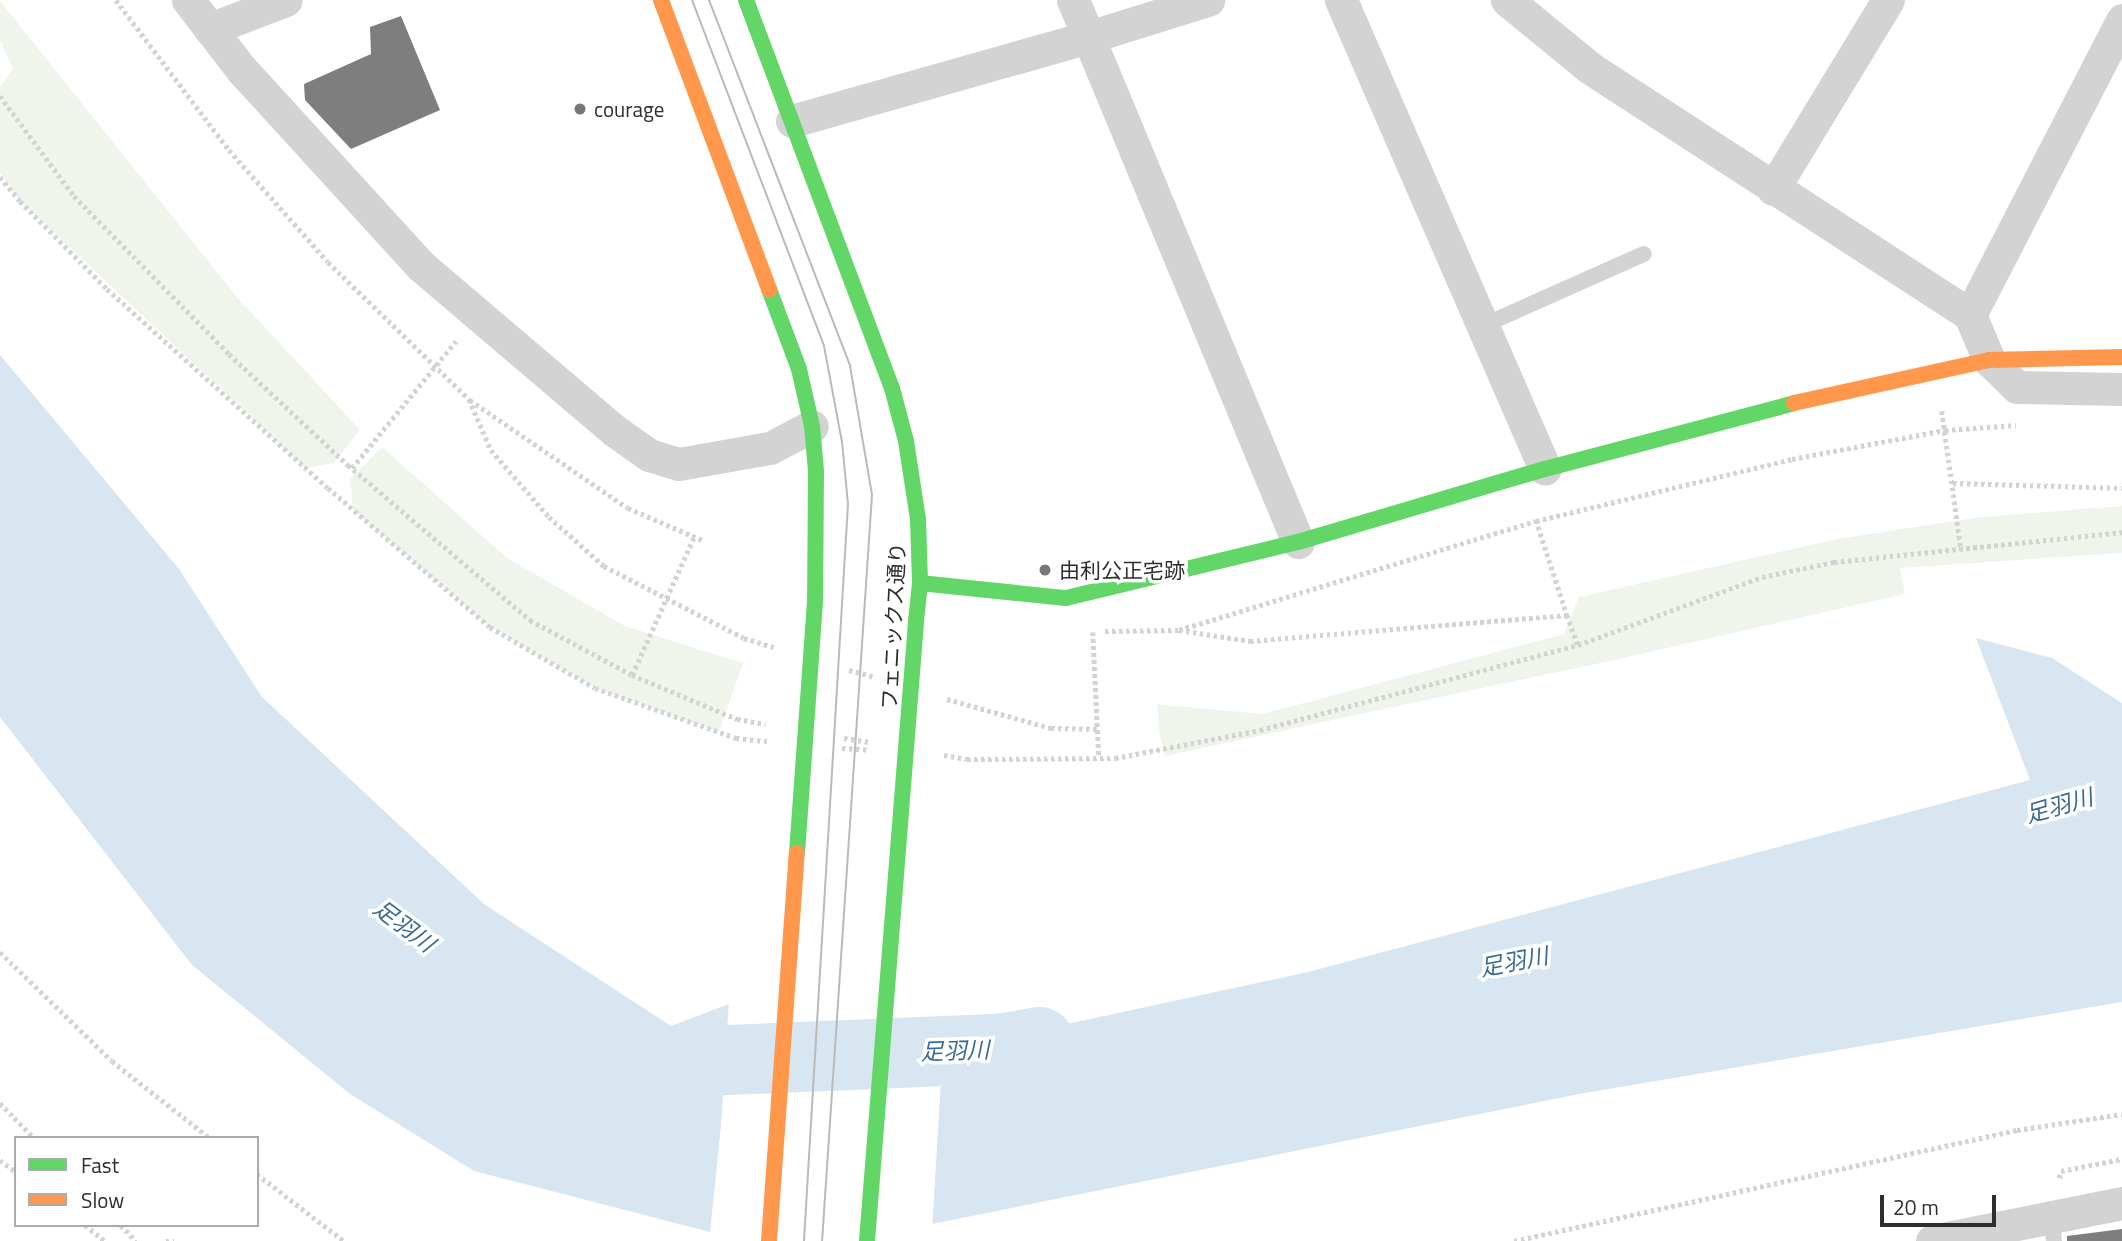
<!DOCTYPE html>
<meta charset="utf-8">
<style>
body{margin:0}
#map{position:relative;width:2122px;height:1241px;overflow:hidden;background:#fff;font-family:"Titillium Web","Noto Sans JP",sans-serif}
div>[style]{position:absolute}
.green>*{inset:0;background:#f0f5ec}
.water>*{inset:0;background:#d8e6f2}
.pier>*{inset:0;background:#fff}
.river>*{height:70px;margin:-35px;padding:0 35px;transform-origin:35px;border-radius:35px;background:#d8e6f2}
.building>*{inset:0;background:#7e7e7e}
.path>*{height:4.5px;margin-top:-2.25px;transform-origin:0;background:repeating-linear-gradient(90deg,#d3d3d3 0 3.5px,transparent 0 7px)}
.lane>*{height:16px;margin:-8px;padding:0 8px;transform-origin:8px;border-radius:8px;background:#d3d3d3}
.street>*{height:33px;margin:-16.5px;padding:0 16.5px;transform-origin:16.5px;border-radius:16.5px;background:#d3d3d3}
.fast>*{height:16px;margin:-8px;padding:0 8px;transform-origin:8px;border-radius:8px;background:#63d668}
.slow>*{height:16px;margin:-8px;padding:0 8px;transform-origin:8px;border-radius:8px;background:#ff974d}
.tram>*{height:2px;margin:-1px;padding:0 1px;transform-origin:1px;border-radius:1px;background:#bababa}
.fast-bridge>*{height:16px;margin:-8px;padding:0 8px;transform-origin:8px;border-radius:8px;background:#63d668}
.slow-bridge>*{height:16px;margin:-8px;padding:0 8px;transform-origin:8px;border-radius:8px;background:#ff974d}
.dots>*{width:19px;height:19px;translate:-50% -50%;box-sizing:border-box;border:4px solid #fff;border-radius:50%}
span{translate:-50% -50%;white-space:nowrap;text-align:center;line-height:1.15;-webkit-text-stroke:7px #fff;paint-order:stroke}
.poi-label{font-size:21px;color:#2e2e2e}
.left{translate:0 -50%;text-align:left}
.street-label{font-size:21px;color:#2e2e2e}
.water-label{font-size:23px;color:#3b6b92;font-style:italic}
.legend{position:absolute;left:14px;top:1136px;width:245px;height:91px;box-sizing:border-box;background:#fff;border:2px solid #ababab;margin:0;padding:9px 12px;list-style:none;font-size:21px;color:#2e2e2e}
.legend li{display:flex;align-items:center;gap:14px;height:35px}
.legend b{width:35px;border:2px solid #ababab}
.scale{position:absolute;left:1880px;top:1195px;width:116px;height:32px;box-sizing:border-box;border:4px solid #2e2e2e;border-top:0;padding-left:9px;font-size:21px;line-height:24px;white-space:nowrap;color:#2e2e2e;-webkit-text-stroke:5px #fff;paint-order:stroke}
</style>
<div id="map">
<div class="green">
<div style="clip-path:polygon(0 1px,236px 296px,360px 430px,334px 463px,305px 468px,20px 201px,0 172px,0 87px,13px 69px,0 41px)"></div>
<div style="clip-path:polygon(382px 447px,507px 558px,625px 626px,743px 663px,719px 732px,595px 688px,490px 627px,353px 510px,350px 479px)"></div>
<div style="clip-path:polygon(2122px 506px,2122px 553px,1900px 568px,1905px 594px,1619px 659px,1165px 756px,1159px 732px,1157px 704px,1262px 714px,1564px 634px,1579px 597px,1837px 539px,1980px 517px)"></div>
</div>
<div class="water">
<div style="clip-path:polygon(0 355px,179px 569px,262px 697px,484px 904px,671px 1026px,734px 1002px,710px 1232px,474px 1171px,350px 1094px,192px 965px,0 717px)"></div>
<div style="clip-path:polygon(1976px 638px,2052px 658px,2122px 703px,2122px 1002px,1579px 1094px,932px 1224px,942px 1051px,1308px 972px,2030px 780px)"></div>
</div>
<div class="pier">
<div style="clip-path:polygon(735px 999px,738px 1002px,716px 1207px,729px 1000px)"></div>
<div style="clip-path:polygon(943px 1048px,932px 1228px,929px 1224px,939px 1051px)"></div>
</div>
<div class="river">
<div style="left:633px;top:1053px;width:27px;rotate:22deg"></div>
<div style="left:658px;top:1063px;width:341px;rotate:-2.4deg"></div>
<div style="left:999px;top:1049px;width:41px;rotate:-9.9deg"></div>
</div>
<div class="building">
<div style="clip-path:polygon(401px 16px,440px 110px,351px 149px,305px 100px,304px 84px,371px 54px,370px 27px)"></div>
<div style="clip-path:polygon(2122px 1229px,2122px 1241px,2067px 1241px,2067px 1236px)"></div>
</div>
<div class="path">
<div style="left:116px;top:0;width:188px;rotate:53deg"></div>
<div style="left:229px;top:150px;width:149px;rotate:48.5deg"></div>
<div style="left:328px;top:262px;width:197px;rotate:44.2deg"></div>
<div style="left:469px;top:399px;width:56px;rotate:66.7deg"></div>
<div style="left:491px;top:450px;width:89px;rotate:49.1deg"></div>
<div style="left:549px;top:517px;width:74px;rotate:41.7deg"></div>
<div style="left:604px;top:566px;width:157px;rotate:27.2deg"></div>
<div style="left:744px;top:638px;width:31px;rotate:17deg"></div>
<div style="left:0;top:96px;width:124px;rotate:53.5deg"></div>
<div style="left:74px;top:196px;width:221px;rotate:45.5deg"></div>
<div style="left:229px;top:354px;width:163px;rotate:43deg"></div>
<div style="left:348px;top:465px;width:239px;rotate:40.4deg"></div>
<div style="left:530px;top:620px;width:116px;rotate:28.3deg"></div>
<div style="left:632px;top:675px;width:114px;rotate:22.7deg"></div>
<div style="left:737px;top:719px;width:29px;rotate:10deg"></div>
<div style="left:0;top:177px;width:31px;rotate:50deg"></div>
<div style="left:20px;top:201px;width:124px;rotate:45.3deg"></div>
<div style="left:107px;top:289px;width:297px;rotate:42deg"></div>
<div style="left:328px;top:488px;width:213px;rotate:40.6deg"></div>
<div style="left:490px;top:627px;width:121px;rotate:30.2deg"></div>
<div style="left:595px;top:688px;width:150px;rotate:19.5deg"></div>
<div style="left:736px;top:738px;width:31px;rotate:6deg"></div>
<div style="left:470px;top:400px;width:191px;rotate:34.4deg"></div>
<div style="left:628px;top:508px;width:81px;rotate:23.4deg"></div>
<div style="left:1942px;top:411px;width:139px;rotate:82.2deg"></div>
<div style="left:352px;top:468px;width:164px;rotate:-50.7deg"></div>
<div style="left:1953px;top:483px;width:169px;rotate:1.7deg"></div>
<div style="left:1536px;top:520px;width:100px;rotate:71.9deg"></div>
<div style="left:1179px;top:630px;width:373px;rotate:-17deg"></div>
<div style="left:1536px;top:521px;width:263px;rotate:-13.6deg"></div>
<div style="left:1792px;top:459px;width:156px;rotate:-10.7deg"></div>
<div style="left:1945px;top:430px;width:71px;rotate:-4deg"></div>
<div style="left:1105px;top:631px;width:74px;rotate:-0.8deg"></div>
<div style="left:1179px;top:630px;width:72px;rotate:8.8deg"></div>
<div style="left:1250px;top:641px;width:318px;rotate:-4.7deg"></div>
<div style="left:1567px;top:615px;width:32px;rotate:70deg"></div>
<div style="left:1093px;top:632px;width:126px;rotate:87.3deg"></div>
<div style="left:849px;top:670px;width:27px;rotate:15deg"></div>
<div style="left:632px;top:675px;width:151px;rotate:-65.8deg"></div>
<div style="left:947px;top:699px;width:108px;rotate:15.6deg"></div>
<div style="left:1051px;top:728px;width:47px;rotate:1.2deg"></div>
<div style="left:844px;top:738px;width:26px;rotate:9deg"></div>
<div style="left:842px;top:748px;width:26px;rotate:4deg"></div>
<div style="left:944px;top:755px;width:23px;rotate:10deg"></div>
<div style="left:967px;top:759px;width:148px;rotate:-0.4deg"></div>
<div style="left:1115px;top:758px;width:148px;rotate:-10.9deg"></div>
<div style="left:1260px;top:730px;width:329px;rotate:-15deg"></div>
<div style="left:1578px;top:645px;width:196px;rotate:-20.3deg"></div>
<div style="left:1762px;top:577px;width:74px;rotate:-11.8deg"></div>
<div style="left:1834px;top:562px;width:290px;rotate:-5.9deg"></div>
<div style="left:0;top:952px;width:156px;rotate:44.2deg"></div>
<div style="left:112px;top:1061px;width:125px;rotate:38.2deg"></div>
<div style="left:0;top:1103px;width:49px;rotate:45.8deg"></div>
<div style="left:0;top:1160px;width:20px;rotate:37deg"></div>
<div style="left:257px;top:1174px;width:110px;rotate:37.6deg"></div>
<div style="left:2059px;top:1178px;width:7px;rotate:-74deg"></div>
<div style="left:2061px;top:1171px;width:62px;rotate:-11.1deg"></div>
<div style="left:85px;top:1225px;width:26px;rotate:39deg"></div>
<div style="left:121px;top:1225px;width:22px;rotate:47deg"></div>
<div style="left:166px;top:1241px;width:8px"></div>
<div style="left:1514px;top:1241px;width:515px;rotate:-12.44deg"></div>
<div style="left:2017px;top:1130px;width:106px;rotate:-8.7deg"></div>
</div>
<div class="lane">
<div style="left:1482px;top:326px;width:177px;rotate:-24deg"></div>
<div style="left:2052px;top:1215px;width:26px;rotate:86deg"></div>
</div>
<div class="street">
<div style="left:188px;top:0;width:88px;rotate:52.4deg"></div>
<div style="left:242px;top:70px;width:265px;rotate:47.6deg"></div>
<div style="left:421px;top:266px;width:255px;rotate:40.4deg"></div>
<div style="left:615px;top:431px;width:42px;rotate:35.2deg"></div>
<div style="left:649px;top:455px;width:31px;rotate:17deg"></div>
<div style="left:679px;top:464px;width:92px;rotate:-10deg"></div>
<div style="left:770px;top:448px;width:47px;rotate:-27.6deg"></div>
<div style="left:1073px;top:0;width:587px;rotate:67.46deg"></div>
<div style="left:1341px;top:0;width:511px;rotate:66.49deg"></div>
<div style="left:1507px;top:0;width:107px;rotate:39.3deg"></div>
<div style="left:1590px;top:68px;width:453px;rotate:33deg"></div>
<div style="left:1970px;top:315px;width:49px;rotate:67.1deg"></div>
<div style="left:1989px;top:360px;width:39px;rotate:44deg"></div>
<div style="left:2017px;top:387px;width:105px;rotate:1.1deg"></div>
<div style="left:210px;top:29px;width:81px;rotate:-20.9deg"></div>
<div style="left:792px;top:121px;width:309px;rotate:-15.8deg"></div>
<div style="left:1089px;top:37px;width:125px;rotate:-17.3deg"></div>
<div style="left:1773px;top:189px;width:221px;rotate:-58.7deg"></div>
<div style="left:1970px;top:315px;width:332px;rotate:-62.7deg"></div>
<div style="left:1932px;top:1241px;width:194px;rotate:-11.3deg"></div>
</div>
<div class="fast">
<div style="left:746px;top:0;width:415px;rotate:69.4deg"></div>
<div style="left:892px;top:388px;width:55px;rotate:75.2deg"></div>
<div style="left:906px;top:441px;width:79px;rotate:81.3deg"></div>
<div style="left:918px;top:519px;width:64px;rotate:88.2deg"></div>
<div style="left:920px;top:583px;width:39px;rotate:96deg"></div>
<div style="left:769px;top:289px;width:85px;rotate:69.4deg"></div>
<div style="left:799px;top:369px;width:58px;rotate:77.2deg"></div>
<div style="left:812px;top:426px;width:45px;rotate:84.9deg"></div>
<div style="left:816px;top:471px;width:129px;rotate:90.4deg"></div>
<div style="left:920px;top:583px;width:147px;rotate:5.9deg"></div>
<div style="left:1066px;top:598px;width:239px;rotate:-13.6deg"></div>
<div style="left:1298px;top:542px;width:258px;rotate:-16.5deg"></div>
<div style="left:1545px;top:469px;width:258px;rotate:-14.8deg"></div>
</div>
<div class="slow">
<div style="left:661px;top:0;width:309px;rotate:69.5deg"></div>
<div style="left:1794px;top:403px;width:200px;rotate:-12.4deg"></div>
<div style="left:1989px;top:360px;width:133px;rotate:-1.3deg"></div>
</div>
<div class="tram">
<div style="left:692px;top:0;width:370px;rotate:69.1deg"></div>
<div style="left:824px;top:346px;width:98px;rotate:79.4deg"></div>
<div style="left:842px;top:442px;width:62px;rotate:84.5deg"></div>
<div style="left:848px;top:504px;width:738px;rotate:93.42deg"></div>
<div style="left:709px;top:0;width:392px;rotate:68.9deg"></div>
<div style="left:850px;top:366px;width:131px;rotate:80.3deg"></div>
<div style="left:872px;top:495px;width:748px;rotate:93.83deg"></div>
</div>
<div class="fast-bridge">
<div style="left:797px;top:853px;width:254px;rotate:-85.9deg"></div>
<div style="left:867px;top:1241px;width:621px;rotate:-85.47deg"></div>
</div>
<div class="slow-bridge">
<div style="left:769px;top:1241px;width:389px;rotate:-85.9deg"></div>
</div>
<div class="dots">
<div style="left:580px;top:109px;background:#777"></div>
<div style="left:1045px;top:570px;background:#777"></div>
</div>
<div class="poi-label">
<span class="left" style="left:594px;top:109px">courage</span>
<span class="left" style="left:1059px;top:570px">由利公正宅跡</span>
</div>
<div class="street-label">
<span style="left:893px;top:626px;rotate:-87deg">フェニックス通り</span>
</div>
<div class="water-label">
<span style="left:2059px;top:806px;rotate:-16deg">足羽川</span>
<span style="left:404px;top:926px;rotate:37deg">足羽川</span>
<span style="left:1514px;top:962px;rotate:-11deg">足羽川</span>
<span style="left:955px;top:1051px;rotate:-2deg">足羽川</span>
</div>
<ul class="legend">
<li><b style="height:9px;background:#63d668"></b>Fast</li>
<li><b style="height:9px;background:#ff974d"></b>Slow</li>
</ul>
<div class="scale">20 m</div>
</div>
